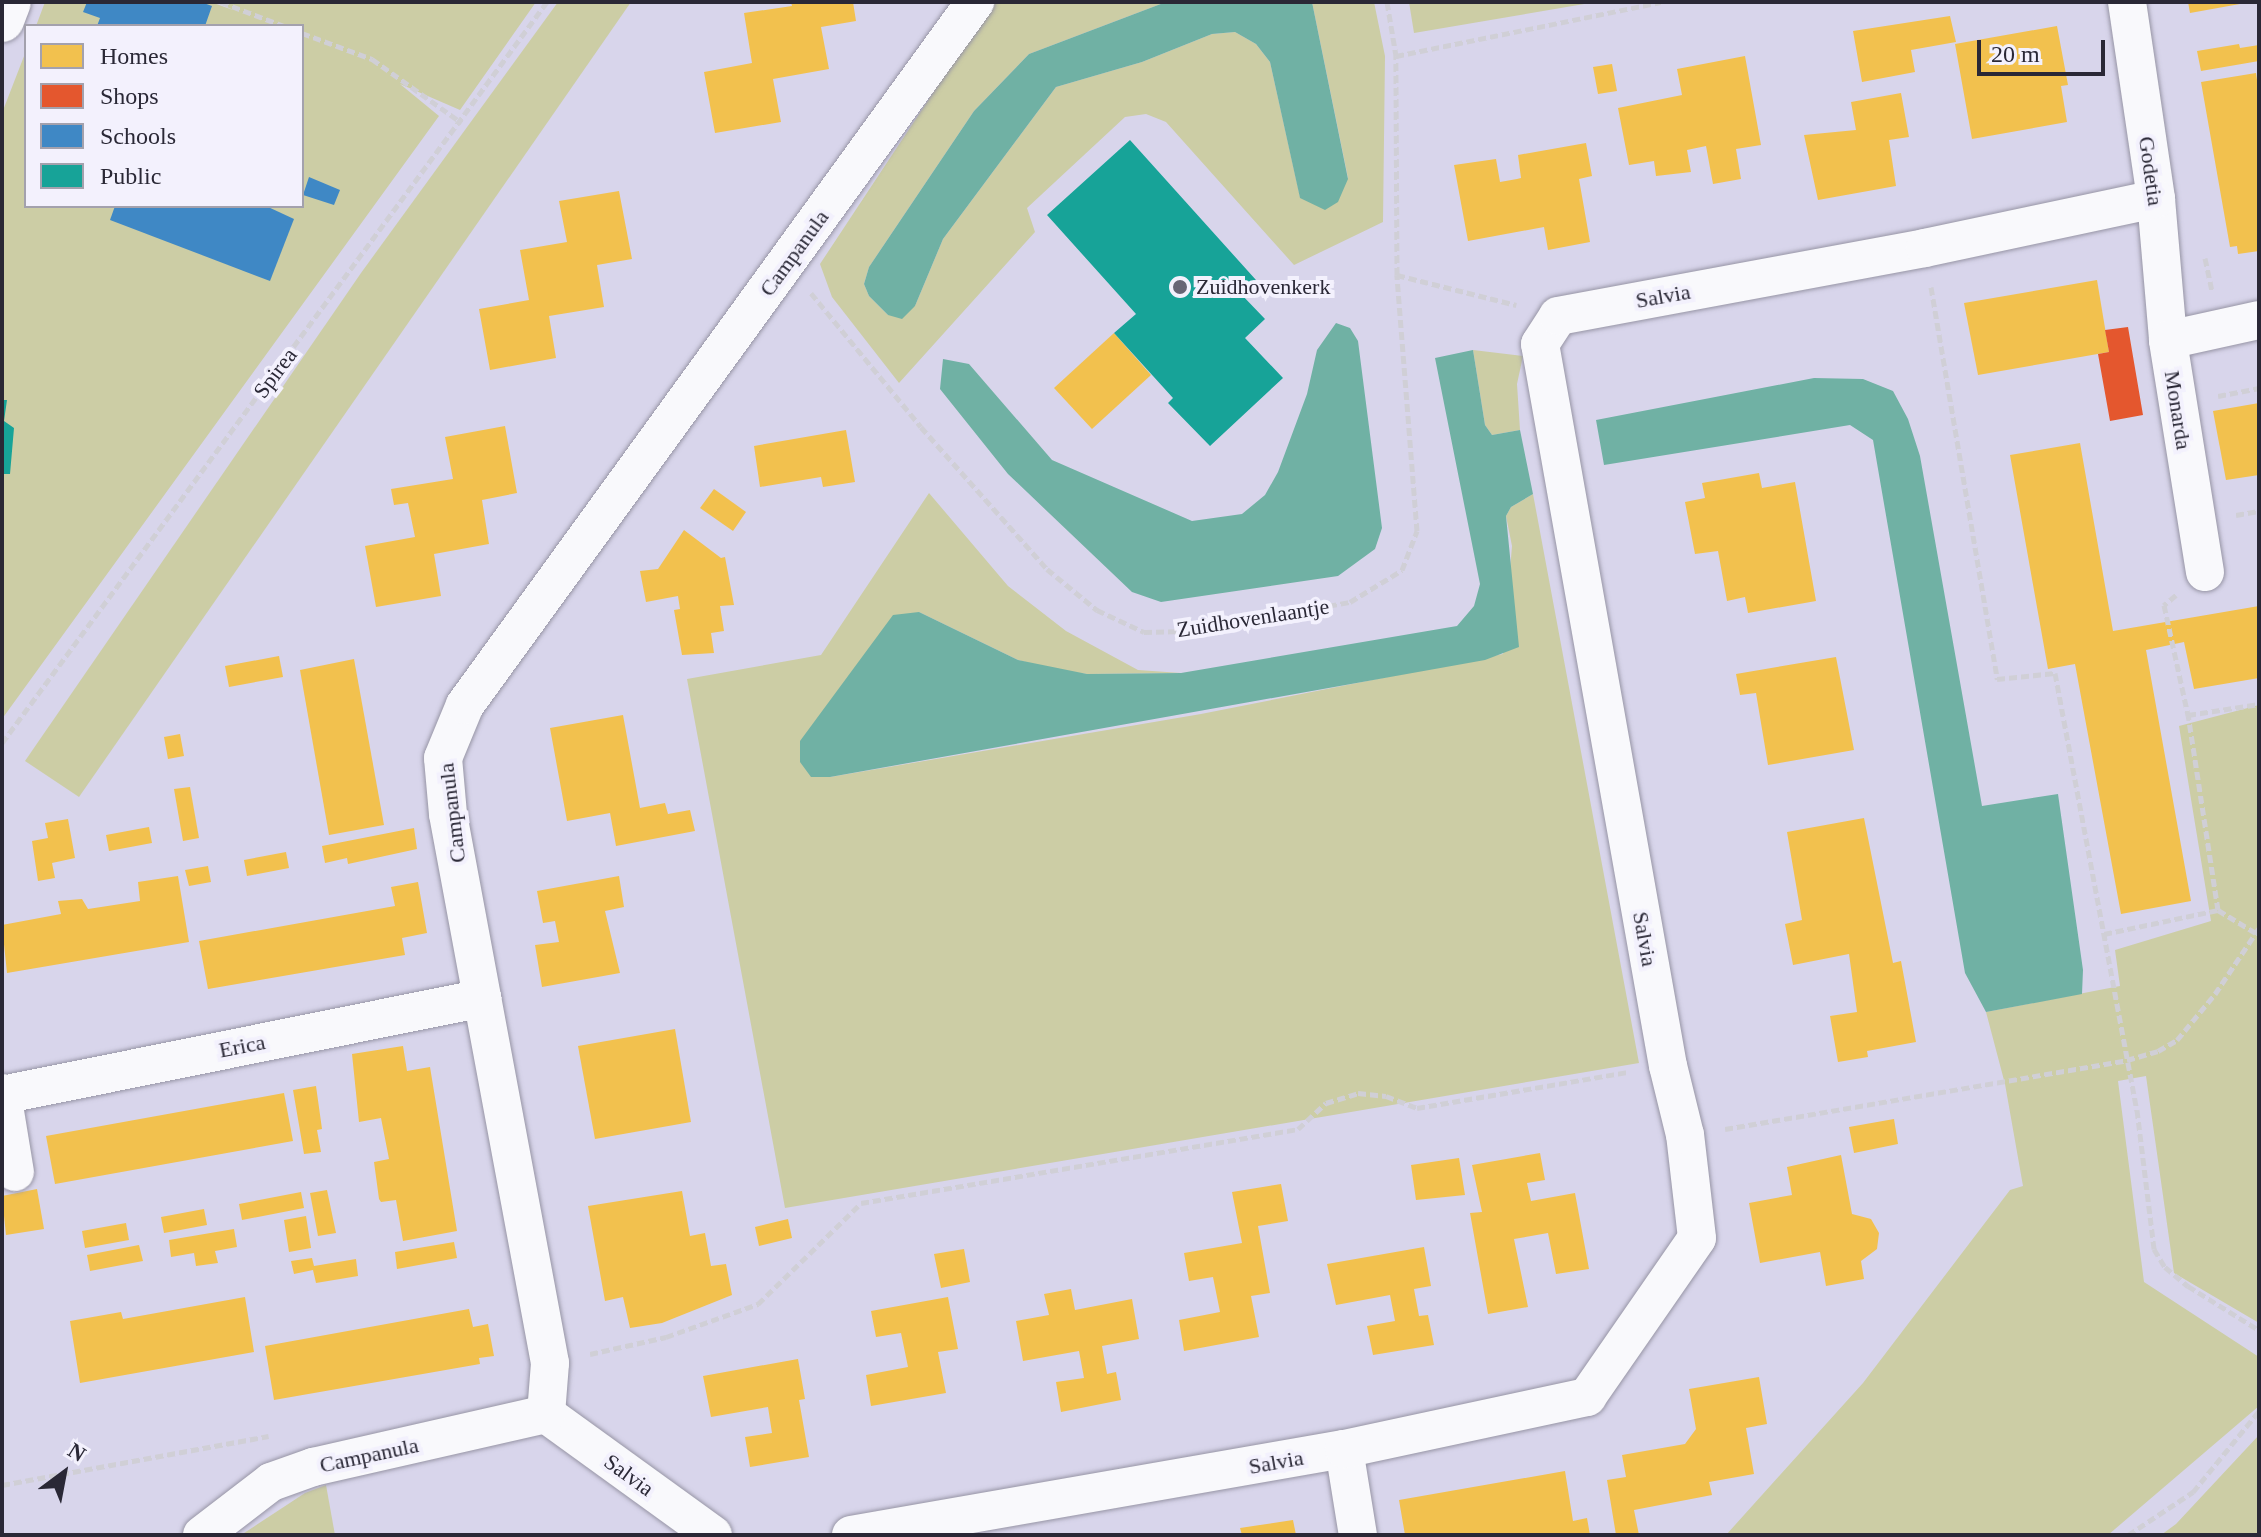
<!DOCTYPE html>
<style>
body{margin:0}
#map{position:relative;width:2261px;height:1537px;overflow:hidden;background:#d8d5eb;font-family:Georgia,serif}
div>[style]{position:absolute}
.green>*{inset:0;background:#cccda5}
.water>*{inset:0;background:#70b1a4}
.homes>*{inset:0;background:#f2c14e}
.shops>*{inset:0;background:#e4572e}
.schools>*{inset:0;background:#3f88c5}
.public>*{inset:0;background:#17a398}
.path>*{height:5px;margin-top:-2.5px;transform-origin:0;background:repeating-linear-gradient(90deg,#d0cfd6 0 8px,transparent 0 12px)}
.roads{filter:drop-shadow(0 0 2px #9795a5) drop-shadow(0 0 2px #9795a5)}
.minor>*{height:38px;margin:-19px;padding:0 19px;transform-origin:19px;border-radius:19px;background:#f9f9fc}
.tertiary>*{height:44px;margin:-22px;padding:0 22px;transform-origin:22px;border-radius:22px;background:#f9f9fc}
.dots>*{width:22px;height:22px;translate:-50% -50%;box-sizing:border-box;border:4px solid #f3f1fd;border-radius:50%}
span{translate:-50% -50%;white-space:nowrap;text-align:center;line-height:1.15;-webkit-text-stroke:8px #f3f1fd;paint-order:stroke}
.street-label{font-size:22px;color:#2a2836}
.poi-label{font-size:22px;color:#2a2836}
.left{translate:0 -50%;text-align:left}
.frame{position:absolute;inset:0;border:4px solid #2a2836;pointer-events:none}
.legend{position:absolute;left:24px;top:24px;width:280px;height:184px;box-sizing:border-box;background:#f3f1fd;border:2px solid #a3a1ad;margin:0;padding:10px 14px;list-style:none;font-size:24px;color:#2a2836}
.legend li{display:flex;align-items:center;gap:16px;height:40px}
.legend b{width:40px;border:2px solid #a3a1ad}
.north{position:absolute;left:24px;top:1433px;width:80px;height:80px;-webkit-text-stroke:6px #f3f1fd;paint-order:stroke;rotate:32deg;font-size:22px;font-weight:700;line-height:32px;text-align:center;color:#2a2836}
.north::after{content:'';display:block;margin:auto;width:28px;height:36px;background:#2a2836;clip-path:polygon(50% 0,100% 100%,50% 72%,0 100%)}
.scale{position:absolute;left:1977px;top:40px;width:128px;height:36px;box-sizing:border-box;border:4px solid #2a2836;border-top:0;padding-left:10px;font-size:24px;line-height:28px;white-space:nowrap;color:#2a2836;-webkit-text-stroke:6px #f3f1fd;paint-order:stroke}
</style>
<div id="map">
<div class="green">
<div style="clip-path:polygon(45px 2px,211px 2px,233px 10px,217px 2px,536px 2px,460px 110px,400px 84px,439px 116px,2px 719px,2px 113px,26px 51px,26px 206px,302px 206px,302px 26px,36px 26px)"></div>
<div style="clip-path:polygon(558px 2px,631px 2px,79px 797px,25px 761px,361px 273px)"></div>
<div style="clip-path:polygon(993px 2px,1166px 2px,1029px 54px,974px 111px,869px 267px,864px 284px,869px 296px,888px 315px,915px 306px,943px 239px,1056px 87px,1142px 62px,1212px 34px,1235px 32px,1256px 44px,1270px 62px,1300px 197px,1348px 178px,1312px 2px,1374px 2px,1385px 56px,1383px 222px,1294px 265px,1166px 122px,1146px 114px,1125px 117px,1027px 208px,1035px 232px,899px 383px,832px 297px,820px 264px)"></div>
<div style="clip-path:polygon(1409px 2px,1596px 2px,1414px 33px)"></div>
<div style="clip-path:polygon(1473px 350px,1523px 356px,1517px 384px,1520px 430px,1492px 435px,1485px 425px)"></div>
<div style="clip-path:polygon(929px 493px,1008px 586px,1066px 631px,1138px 670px,1181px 673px,1087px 674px,1055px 670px,1018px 660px,919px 612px,811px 777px,830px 777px,1201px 714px,1503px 654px,1512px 546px,1506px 516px,1511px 507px,1533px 494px,1639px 1063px,785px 1208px,687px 679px,821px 655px)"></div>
<div style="clip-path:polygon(2259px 705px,2259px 1323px,2174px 1273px,2146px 1076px,2118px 1081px,2144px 1282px,2259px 1357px,2259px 1406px,2108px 1535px,1726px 1535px,1863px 1383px,2010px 1190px,2023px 1186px,2005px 1084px,1986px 1012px,2120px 986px,2115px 950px,2211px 921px,2179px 726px)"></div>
<div style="clip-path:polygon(2259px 1435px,2259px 1535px,2161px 1535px,2176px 1524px)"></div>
<div style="clip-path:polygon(326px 1485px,335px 1535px,241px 1535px,305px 1493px)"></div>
</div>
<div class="water">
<div style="clip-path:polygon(1166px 2px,1312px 2px,1348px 179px,1338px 202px,1325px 210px,1300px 198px,1270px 62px,1256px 44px,1235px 32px,1212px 34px,1142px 62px,1056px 87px,943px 239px,915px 306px,902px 319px,888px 315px,869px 296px,864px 284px,869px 267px,974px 111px,1029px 54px)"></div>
<div style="clip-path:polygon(1336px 323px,1350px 328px,1358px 341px,1382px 528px,1375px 549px,1338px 576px,1161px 602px,1132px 592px,1008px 474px,940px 389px,943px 359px,969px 364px,1052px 460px,1192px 521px,1242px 514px,1265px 495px,1278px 472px,1307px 394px,1317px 350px)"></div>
<div style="clip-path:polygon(1473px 350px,1485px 425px,1492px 435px,1520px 430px,1533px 494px,1511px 507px,1506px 516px,1519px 647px,1485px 660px,830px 777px,811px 777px,800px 762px,800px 741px,893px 615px,919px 612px,1018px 660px,1087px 674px,1181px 673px,1457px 626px,1474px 606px,1480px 584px,1435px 358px)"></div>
<div style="clip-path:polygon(1814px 378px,1863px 379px,1893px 391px,1908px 419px,1920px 456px,1982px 806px,2058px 794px,2083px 970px,2082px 994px,1986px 1012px,1965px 973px,1873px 440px,1850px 425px,1604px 465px,1596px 420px)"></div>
</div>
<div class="homes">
<div style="clip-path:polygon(791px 2px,853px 2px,856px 21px,821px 27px,829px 69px,773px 79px,781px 122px,715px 133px,704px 72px,752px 63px,744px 13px,792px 6px)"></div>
<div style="clip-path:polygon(2188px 2px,2240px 2px,2240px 4px,2190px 13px)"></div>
<div style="clip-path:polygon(1950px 16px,1956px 42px,1911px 50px,1915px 72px,1862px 82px,1853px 31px)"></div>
<div style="clip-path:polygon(2057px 26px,2068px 85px,2061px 86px,2067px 122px,1972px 139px,1955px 44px)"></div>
<div style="clip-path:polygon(2239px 44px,2240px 48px,2259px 45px,2259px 61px,2201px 71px,2197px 51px)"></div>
<div style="clip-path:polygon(1745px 56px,1761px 145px,1736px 149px,1741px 179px,1713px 184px,1706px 146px,1687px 150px,1691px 172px,1656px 176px,1654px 161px,1629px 165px,1618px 108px,1682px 95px,1677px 69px)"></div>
<div style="clip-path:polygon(1612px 64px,1617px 91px,1598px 94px,1593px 67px)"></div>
<div style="clip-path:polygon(2256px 73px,2259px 93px,2259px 251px,2238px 254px,2237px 246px,2230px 247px,2201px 82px)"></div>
<div style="clip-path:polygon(1901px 93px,1909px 137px,1889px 140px,1896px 186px,1818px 200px,1804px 135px,1856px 130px,1851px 102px)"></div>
<div style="clip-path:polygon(1586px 143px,1592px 176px,1579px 179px,1590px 242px,1548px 250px,1544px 227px,1468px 241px,1454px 165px,1496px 159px,1500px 182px,1517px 179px,1521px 178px,1518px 155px)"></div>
<div style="clip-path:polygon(619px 191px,632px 259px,597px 265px,604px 307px,549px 316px,556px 358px,490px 370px,479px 309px,529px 300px,520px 250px,567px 242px,559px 201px)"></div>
<div style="clip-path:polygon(2097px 280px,2109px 352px,1978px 375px,1964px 303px)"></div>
<div style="clip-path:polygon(1114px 333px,1151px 375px,1092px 429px,1054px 388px)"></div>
<div style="clip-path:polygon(2259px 403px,2259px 475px,2226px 480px,2213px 411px)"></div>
<div style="clip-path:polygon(505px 426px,517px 493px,482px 500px,489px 544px,434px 554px,441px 596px,376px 607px,365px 546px,415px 537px,408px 503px,394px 505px,391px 489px,453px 479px,445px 437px)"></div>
<div style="clip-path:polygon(846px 430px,855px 482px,823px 487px,821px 477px,760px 487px,754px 446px)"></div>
<div style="clip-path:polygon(2080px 443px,2113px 631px,2259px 606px,2259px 678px,2194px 689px,2184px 642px,2146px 650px,2191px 901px,2121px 914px,2075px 664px,2048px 669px,2010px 455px)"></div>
<div style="clip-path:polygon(1759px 473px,1762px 488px,1795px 482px,1816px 601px,1748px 613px,1745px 597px,1727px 601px,1718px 551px,1695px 554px,1685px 502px,1705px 498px,1702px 483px)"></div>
<div style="clip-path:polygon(714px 489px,746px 512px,733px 531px,700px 508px)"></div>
<div style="clip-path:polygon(684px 530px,721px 558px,725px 557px,734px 605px,720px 606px,724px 631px,711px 633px,714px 653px,682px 655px,674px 610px,680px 609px,678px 596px,646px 602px,640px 571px,658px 569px)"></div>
<div style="clip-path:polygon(279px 656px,283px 677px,229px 687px,225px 666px)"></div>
<div style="clip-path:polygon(1836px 657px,1854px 750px,1768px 765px,1756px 693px,1740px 695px,1736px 674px)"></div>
<div style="clip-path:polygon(354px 659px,384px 825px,329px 835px,300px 670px)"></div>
<div style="clip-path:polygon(623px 715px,640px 808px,665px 803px,668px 814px,690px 810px,695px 831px,616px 846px,610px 813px,567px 821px,550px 728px)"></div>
<div style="clip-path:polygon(180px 734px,184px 756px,168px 759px,164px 737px)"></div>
<div style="clip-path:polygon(190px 787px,199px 838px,183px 841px,174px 789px)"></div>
<div style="clip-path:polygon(1864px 818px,1893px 963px,1901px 961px,1916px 1042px,1867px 1051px,1868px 1057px,1838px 1062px,1830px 1016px,1857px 1012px,1849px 954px,1793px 965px,1785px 924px,1802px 920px,1787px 832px)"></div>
<div style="clip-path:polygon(68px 819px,75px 858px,52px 863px,55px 878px,38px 881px,32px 841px,48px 838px,45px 823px)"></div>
<div style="clip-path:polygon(149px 827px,152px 843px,109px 851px,106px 835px)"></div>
<div style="clip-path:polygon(414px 828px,417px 849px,348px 864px,347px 858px,325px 863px,322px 846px)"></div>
<div style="clip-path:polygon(286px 852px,289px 868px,247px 876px,244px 860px)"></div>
<div style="clip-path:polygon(208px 866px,211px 882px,189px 886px,185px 870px)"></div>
<div style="clip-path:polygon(178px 876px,189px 942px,7px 973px,2px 925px,61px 914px,58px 901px,82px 899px,88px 909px,140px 901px,138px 882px)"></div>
<div style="clip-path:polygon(619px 876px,624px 907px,605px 911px,620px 973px,542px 987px,535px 945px,559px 942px,555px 921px,543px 923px,537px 891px)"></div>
<div style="clip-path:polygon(418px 882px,427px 933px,402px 938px,405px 955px,208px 989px,199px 941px,395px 906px,391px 887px)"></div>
<div style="clip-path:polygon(675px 1029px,691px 1122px,595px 1139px,578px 1046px)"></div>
<div style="clip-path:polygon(403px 1046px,407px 1071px,430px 1067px,457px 1231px,403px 1241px,396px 1200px,381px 1202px,379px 1199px,374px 1162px,389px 1159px,381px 1118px,359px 1122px,352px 1054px)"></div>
<div style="clip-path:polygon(316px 1086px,322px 1129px,317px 1130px,321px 1152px,304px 1154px,293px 1090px)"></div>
<div style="clip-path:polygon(284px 1093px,293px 1141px,55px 1184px,46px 1136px)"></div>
<div style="clip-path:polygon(1894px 1119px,1898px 1144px,1854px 1153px,1849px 1127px)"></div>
<div style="clip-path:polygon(1540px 1153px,1545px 1180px,1527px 1183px,1531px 1201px,1575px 1193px,1589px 1269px,1556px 1274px,1548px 1233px,1514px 1239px,1528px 1307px,1488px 1314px,1470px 1213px,1482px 1212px,1472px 1165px)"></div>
<div style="clip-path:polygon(1841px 1155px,1852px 1214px,1871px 1219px,1879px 1233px,1877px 1249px,1861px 1261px,1864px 1279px,1826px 1286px,1820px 1252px,1760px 1263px,1749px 1203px,1792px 1195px,1787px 1167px)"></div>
<div style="clip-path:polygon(1459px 1158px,1465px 1195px,1416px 1200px,1411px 1165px)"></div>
<div style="clip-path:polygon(1281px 1184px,1288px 1221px,1258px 1226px,1270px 1293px,1251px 1296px,1259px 1337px,1184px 1351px,1179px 1320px,1220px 1312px,1213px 1277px,1189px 1281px,1184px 1253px,1242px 1243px,1232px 1192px)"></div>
<div style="clip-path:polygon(37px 1189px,44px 1229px,6px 1235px,2px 1196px)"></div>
<div style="clip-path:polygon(327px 1190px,336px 1233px,318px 1236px,310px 1193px)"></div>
<div style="clip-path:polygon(682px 1191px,690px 1236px,705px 1233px,711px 1266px,726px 1264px,732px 1295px,662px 1323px,630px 1328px,623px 1297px,605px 1301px,588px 1206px)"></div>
<div style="clip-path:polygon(301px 1192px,304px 1208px,242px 1220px,239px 1204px)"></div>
<div style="clip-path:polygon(204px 1209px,207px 1225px,164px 1233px,161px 1217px)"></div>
<div style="clip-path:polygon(306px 1216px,311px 1248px,289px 1252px,284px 1220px)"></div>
<div style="clip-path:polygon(788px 1219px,792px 1238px,759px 1246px,755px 1227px)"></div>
<div style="clip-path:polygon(126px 1223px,129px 1240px,85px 1248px,82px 1231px)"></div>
<div style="clip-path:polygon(234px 1229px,237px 1247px,215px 1251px,218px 1263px,196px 1266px,194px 1253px,171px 1257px,169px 1240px)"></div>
<div style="clip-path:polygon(454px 1242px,457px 1258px,397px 1269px,395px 1252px)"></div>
<div style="clip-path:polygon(139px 1245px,143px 1261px,90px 1271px,87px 1255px)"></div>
<div style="clip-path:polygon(1424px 1247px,1431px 1286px,1414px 1289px,1419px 1316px,1428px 1315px,1434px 1345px,1373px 1355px,1367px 1326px,1395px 1321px,1390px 1295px,1336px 1305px,1327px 1264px)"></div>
<div style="clip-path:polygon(964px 1249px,970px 1282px,941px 1288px,934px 1254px)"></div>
<div style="clip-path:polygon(312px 1258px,314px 1266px,356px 1259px,358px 1276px,316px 1283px,313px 1270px,294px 1274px,291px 1261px)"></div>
<div style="clip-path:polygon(1071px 1289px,1075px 1310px,1132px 1299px,1139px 1339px,1102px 1346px,1107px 1374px,1116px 1372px,1121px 1400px,1061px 1412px,1056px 1382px,1084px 1378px,1079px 1351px,1023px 1361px,1016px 1321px,1049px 1315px,1044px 1294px)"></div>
<div style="clip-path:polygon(245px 1297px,254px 1352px,80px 1383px,70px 1321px,121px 1312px,123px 1319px)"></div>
<div style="clip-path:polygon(948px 1297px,958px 1349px,938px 1352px,946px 1393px,871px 1406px,866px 1375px,908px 1367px,901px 1333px,876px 1337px,871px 1311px)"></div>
<div style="clip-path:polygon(469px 1309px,473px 1327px,488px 1324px,494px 1356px,479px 1358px,480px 1364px,274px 1400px,265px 1346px)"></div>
<div style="clip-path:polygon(798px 1359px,805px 1399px,799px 1400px,809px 1457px,750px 1467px,745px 1437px,772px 1433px,768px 1407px,711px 1417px,703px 1376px)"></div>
<div style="clip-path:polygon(1759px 1377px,1767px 1424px,1746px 1428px,1754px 1474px,1709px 1482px,1712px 1495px,1634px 1510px,1639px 1535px,1616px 1535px,1607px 1480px,1626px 1477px,1622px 1455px,1685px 1444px,1696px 1429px,1689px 1389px)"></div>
<div style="clip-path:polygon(1565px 1471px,1573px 1521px,1587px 1518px,1590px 1535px,1405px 1535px,1399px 1500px)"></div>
<div style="clip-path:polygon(1293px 1520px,1296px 1535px,1242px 1535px,1240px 1528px)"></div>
</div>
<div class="shops">
<div style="clip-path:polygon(2128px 327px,2143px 415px,2110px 421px,2098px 354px,2109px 352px,2105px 330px)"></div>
</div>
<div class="schools">
<div style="clip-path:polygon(87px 2px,201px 2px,212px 6px,205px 26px,97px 26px,100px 18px,83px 12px)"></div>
<div style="clip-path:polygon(309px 177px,340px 190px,334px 205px,303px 195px)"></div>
<div style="clip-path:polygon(115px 206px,266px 206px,294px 219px,270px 281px,110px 220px)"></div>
</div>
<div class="public">
<div style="clip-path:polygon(1130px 140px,1256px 280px,1240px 293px,1265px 319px,1245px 338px,1283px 378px,1210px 446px,1168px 403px,1173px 398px,1114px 333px,1136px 314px,1047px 215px)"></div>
<div style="clip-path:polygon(2px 400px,7px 400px,4px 421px,14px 428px,10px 474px,2px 474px)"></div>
</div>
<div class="path">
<div style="left:221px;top:2px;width:67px;rotate:20.9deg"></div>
<div style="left:1387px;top:2px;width:55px;rotate:80.5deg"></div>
<div style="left:1396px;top:56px;width:270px;rotate:-11.5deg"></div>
<div style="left:302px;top:33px;width:75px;rotate:20.4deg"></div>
<div style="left:372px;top:59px;width:110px;rotate:35.4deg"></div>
<div style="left:2205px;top:258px;width:35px;rotate:78deg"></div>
<div style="left:1397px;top:275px;width:123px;rotate:14.1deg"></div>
<div style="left:1931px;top:287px;width:398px;rotate:80.4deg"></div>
<div style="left:1997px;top:679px;width:58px;rotate:-5.9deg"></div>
<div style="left:2055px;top:673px;width:445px;rotate:79.4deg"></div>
<div style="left:2137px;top:1110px;width:140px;rotate:83deg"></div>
<div style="left:2154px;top:1249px;width:21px;rotate:59deg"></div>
<div style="left:2165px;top:1267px;width:30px;rotate:40deg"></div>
<div style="left:2188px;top:1286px;width:84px;rotate:31.8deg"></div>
<div style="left:811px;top:293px;width:173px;rotate:50.6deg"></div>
<div style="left:921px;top:427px;width:190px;rotate:48.4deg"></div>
<div style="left:1047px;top:569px;width:65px;rotate:39.4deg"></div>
<div style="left:1097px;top:610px;width:52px;rotate:25.1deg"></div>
<div style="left:1144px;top:632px;width:43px;rotate:-1.3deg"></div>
<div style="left:1187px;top:631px;width:166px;rotate:-10.1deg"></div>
<div style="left:1350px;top:602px;width:61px;rotate:-31.6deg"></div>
<div style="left:1402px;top:570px;width:42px;rotate:-69deg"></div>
<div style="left:1417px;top:531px;width:257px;rotate:-94.5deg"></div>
<div style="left:1397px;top:275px;width:219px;rotate:-90.3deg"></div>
<div style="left:2218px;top:396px;width:42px;rotate:-11deg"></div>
<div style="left:2236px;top:515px;width:23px;rotate:-10deg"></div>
<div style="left:2176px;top:595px;width:16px;rotate:140deg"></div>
<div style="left:2164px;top:605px;width:113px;rotate:77.7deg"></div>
<div style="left:2px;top:743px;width:920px;rotate:-53.67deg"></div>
<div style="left:2218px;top:910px;width:44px;rotate:31.2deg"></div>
<div style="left:2104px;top:934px;width:116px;rotate:-11.9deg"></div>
<div style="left:2218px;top:910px;width:197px;rotate:-98.7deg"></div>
<div style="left:2188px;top:715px;width:72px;rotate:-8.8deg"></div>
<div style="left:1725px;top:1129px;width:408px;rotate:-9.7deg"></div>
<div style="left:2127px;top:1060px;width:32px;rotate:-16deg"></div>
<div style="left:2158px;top:1051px;width:22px;rotate:-30deg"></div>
<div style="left:2177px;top:1040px;width:60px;rotate:-50.4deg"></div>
<div style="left:2215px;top:994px;width:79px;rotate:-56.3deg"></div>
<div style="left:590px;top:1354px;width:78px;rotate:-12.6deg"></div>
<div style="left:666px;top:1337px;width:98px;rotate:-19.7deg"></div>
<div style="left:758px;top:1304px;width:144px;rotate:-44.4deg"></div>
<div style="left:861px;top:1203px;width:443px;rotate:-9.6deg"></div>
<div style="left:1298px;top:1129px;width:38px;rotate:-43deg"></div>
<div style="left:1326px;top:1103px;width:34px;rotate:-17deg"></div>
<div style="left:1358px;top:1093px;width:28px;rotate:6deg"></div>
<div style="left:1386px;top:1096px;width:33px;rotate:21deg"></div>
<div style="left:1417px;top:1108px;width:213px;rotate:-9.7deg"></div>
<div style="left:2px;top:1485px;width:271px;rotate:-10.4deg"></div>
<div style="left:2128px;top:1535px;width:78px;rotate:-33.5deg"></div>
<div style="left:2193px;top:1492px;width:104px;rotate:-50.8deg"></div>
</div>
<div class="roads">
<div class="minor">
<div style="left:2127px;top:2px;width:199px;rotate:81.6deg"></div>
<div style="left:2156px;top:199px;width:142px;rotate:85.1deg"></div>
<div style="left:2205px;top:572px;width:235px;rotate:-99.1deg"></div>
<div style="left:2168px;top:340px;width:93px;rotate:-12.4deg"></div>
<div style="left:2px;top:1093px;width:80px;rotate:80.7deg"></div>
<div style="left:2px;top:1095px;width:490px;rotate:-11.4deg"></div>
<div style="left:546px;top:1414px;width:206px;rotate:35.9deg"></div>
<div style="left:1344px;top:1449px;width:87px;rotate:80.8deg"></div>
<div style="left:202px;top:1535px;width:87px;rotate:-37.5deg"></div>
<div style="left:271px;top:1482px;width:45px;rotate:-19.7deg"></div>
<div style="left:313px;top:1467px;width:239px;rotate:-12.8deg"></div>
<div style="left:546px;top:1414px;width:51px;rotate:-85.5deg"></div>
<div style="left:550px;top:1363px;width:558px;rotate:-100.53deg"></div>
<div style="left:448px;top:814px;width:56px;rotate:-95.1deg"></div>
<div style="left:443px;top:758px;width:57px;rotate:-67.5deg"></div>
<div style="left:465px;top:705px;width:869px;rotate:-54.04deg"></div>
<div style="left:851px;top:1535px;width:500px;rotate:-9.9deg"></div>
<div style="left:1344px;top:1449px;width:249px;rotate:-12.1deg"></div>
<div style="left:1587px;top:1397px;width:193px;rotate:-55.3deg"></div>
<div style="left:1697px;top:1238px;width:104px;rotate:-96.6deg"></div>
<div style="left:1685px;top:1135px;width:71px;rotate:-103.8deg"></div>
<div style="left:1668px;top:1066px;width:733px;rotate:-100.05deg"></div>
<div style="left:1540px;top:344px;width:33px;rotate:-57deg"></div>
<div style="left:1558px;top:316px;width:373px;rotate:-10.5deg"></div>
<div style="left:1925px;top:248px;width:236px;rotate:-12deg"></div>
</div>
<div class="tertiary">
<div style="left:2px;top:20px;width:19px;rotate:-69deg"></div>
</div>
</div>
<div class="dots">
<div style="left:1180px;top:287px;background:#676575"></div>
</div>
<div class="street-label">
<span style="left:2151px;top:171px;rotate:82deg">Godetia</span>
<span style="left:794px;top:253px;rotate:-54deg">Campanula</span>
<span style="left:1663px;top:296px;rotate:-10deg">Salvia</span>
<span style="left:275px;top:373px;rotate:-53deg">Spirea</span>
<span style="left:2178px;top:410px;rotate:81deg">Monarda</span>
<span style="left:1253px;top:618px;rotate:-9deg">Zuidhovenlaantje</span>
<span style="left:452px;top:813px;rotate:-97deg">Campanula</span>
<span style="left:1645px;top:939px;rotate:80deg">Salvia</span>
<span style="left:242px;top:1046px;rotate:-11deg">Erica</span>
<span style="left:369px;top:1455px;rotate:-12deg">Campanula</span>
<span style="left:1276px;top:1462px;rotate:-10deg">Salvia</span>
<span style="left:629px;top:1475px;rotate:36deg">Salvia</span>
</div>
<div class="poi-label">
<span class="left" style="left:1196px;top:287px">Zuidhovenkerk</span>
</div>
<div class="frame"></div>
<ul class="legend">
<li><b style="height:22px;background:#f2c14e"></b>Homes</li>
<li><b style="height:22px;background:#e4572e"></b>Shops</li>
<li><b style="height:22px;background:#3f88c5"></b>Schools</li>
<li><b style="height:22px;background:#17a398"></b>Public</li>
</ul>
<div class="north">N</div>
<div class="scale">20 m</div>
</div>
